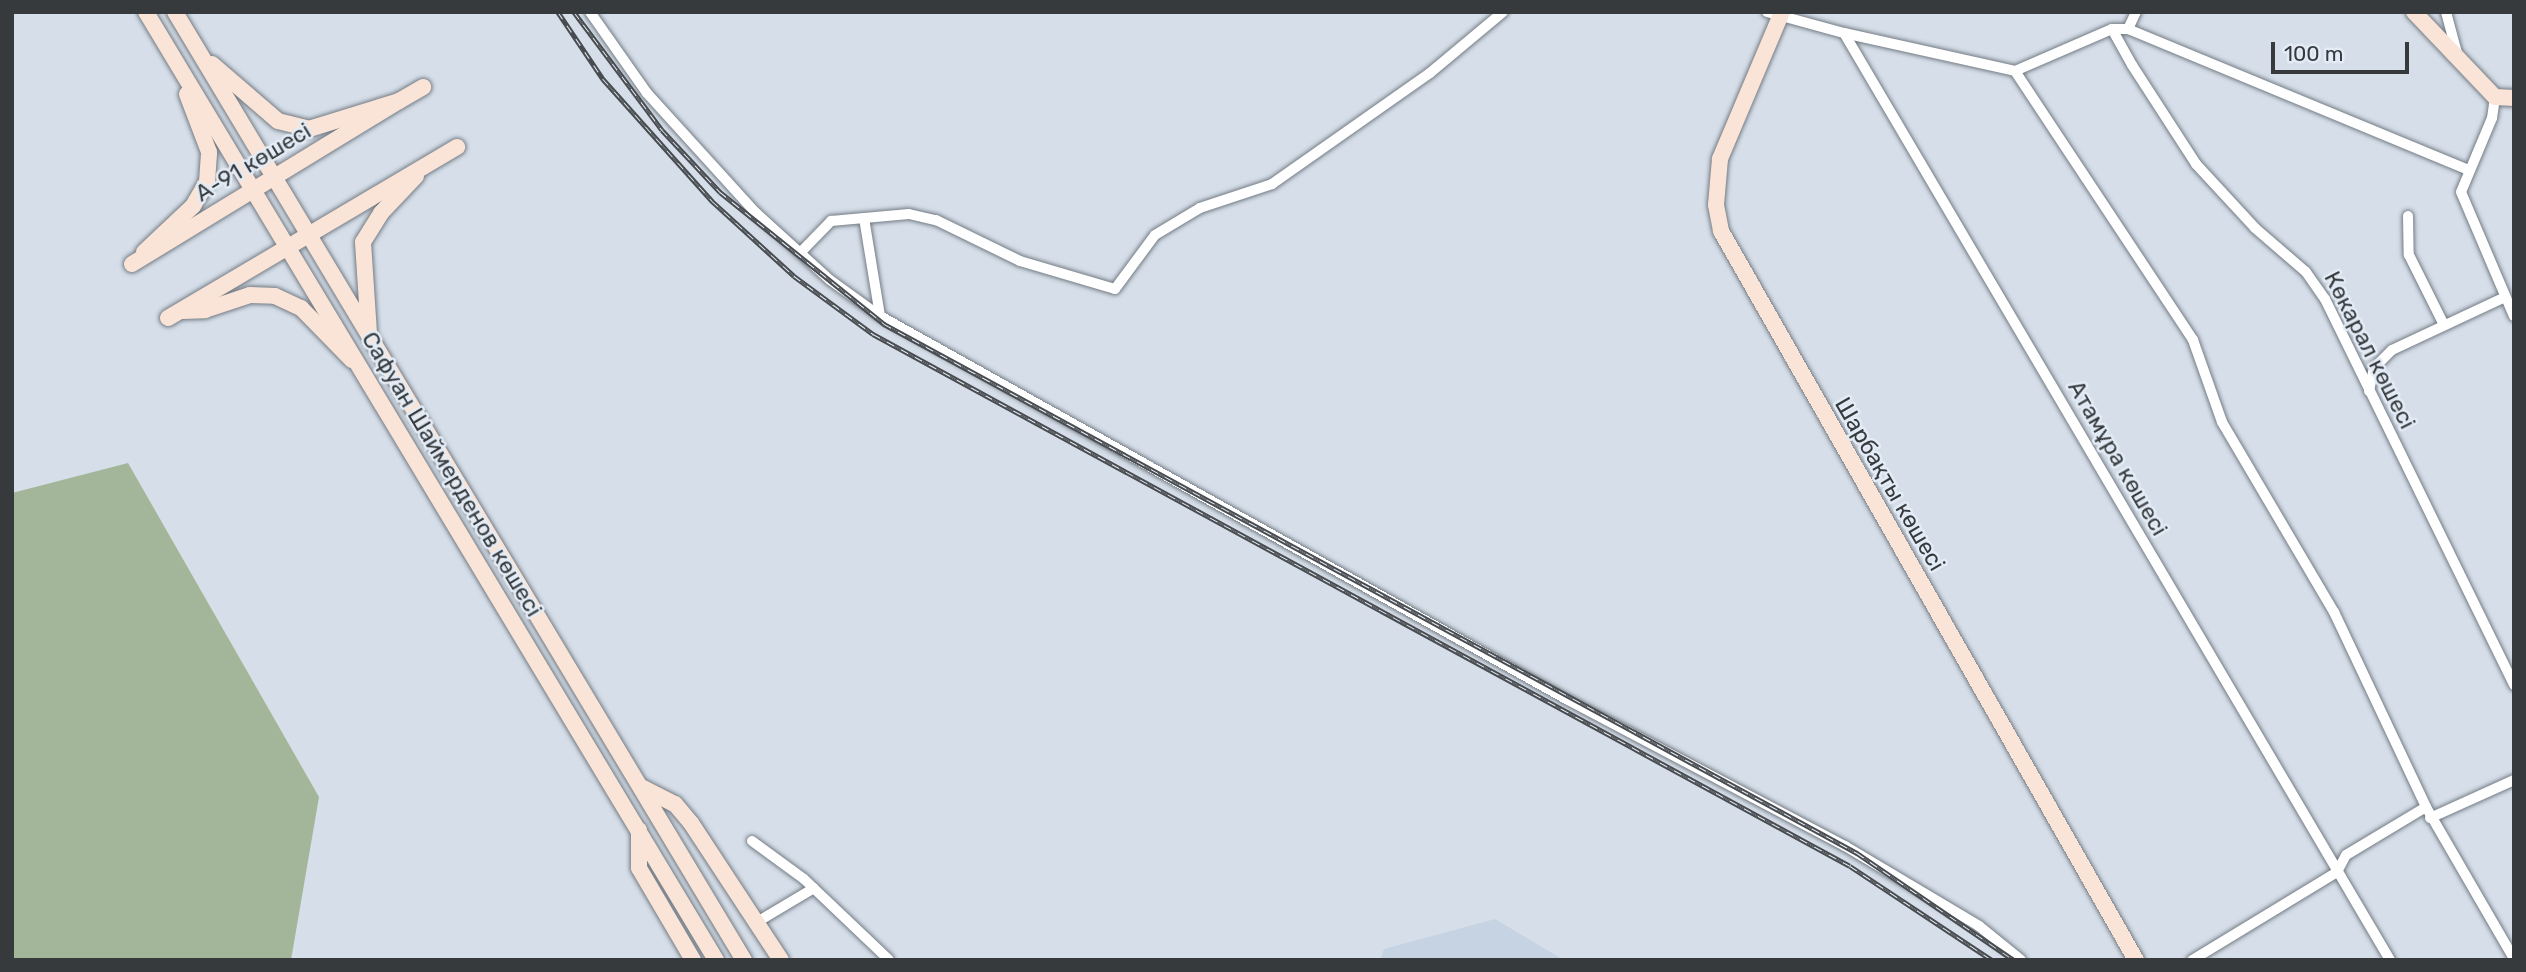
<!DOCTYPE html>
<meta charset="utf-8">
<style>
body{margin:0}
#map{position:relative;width:2526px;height:972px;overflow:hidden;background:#d6dfe9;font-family:Rubik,sans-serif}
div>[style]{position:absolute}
.built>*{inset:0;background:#c5d3e2}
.green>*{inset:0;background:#a4b699}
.roads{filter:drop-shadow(0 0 2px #747c85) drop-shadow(0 0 2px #747c85)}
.street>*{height:10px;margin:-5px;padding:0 5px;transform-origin:5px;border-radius:5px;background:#fff}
.secondary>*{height:16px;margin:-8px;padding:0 8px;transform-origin:8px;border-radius:8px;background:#fae4d7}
.rail>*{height:5px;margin-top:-2.5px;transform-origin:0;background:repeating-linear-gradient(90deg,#e3ecf6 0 8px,#484c50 0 16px);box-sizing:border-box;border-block:2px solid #484c50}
span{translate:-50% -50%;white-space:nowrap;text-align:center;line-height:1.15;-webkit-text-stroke:5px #e3ecf6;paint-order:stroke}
.street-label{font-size:23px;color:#363a3d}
.frame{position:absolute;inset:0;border:14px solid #363a3d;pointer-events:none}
.scale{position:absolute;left:2271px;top:42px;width:138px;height:32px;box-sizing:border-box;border:4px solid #363a3d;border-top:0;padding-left:9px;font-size:21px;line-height:24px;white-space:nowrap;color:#363a3d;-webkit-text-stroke:5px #e3ecf6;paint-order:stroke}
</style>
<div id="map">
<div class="built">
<div style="clip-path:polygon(1495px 919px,1564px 960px,1380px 960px,1384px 949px)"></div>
</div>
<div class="green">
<div style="clip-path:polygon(128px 463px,319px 797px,291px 960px,12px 960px,12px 493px)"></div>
</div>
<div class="roads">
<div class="street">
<div style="left:590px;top:12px;width:99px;rotate:54.9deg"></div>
<div style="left:647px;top:93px;width:161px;rotate:47.8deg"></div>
<div style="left:755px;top:212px;width:101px;rotate:42.2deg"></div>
<div style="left:830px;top:280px;width:62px;rotate:35.8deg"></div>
<div style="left:880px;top:316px;width:788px;rotate:29.17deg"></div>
<div style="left:1568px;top:700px;width:313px;rotate:27.8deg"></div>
<div style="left:1845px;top:846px;width:156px;rotate:30.8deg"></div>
<div style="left:1979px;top:926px;width:54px;rotate:39deg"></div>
<div style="left:1767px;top:12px;width:80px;rotate:15.3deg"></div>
<div style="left:1844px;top:33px;width:1076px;rotate:59.5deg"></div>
<div style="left:2136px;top:12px;width:19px;rotate:115deg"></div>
<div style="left:2128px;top:29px;width:16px;rotate:180deg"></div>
<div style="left:2112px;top:29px;width:41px;rotate:60.9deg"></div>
<div style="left:2132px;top:65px;width:118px;rotate:57.1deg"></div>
<div style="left:2196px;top:164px;width:87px;rotate:47.3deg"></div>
<div style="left:2255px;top:228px;width:67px;rotate:40.8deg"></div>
<div style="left:2306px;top:272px;width:33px;rotate:55deg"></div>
<div style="left:2325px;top:299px;width:430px;rotate:63.9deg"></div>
<div style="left:2446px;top:12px;width:42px;rotate:75deg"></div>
<div style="left:2128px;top:29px;width:369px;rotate:22.5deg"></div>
<div style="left:1844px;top:33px;width:175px;rotate:12.5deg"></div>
<div style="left:2015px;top:71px;width:323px;rotate:56.5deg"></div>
<div style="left:2193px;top:340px;width:87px;rotate:70.5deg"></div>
<div style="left:2222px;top:422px;width:221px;rotate:59.5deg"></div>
<div style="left:2334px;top:612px;width:216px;rotate:64.7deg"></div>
<div style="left:2426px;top:807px;width:93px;rotate:149deg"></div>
<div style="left:2346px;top:855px;width:19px;rotate:118deg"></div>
<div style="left:2337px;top:872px;width:170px;rotate:148.7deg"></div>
<div style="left:2015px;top:71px;width:106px;rotate:-23.4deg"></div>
<div style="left:2495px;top:97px;width:21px;rotate:98deg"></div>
<div style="left:2492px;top:118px;width:80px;rotate:112.7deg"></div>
<div style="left:2461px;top:192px;width:135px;rotate:66.9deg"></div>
<div style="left:2408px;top:216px;width:39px;rotate:89deg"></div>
<div style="left:2409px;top:255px;width:76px;rotate:63.4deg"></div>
<div style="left:864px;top:218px;width:99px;rotate:80.7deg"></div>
<div style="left:800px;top:253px;width:45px;rotate:-45.9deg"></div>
<div style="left:831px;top:221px;width:78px;rotate:-5.1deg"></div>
<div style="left:909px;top:214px;width:28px;rotate:13deg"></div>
<div style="left:936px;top:220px;width:93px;rotate:26deg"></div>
<div style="left:1020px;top:261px;width:99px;rotate:16.4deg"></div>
<div style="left:1115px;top:289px;width:67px;rotate:-53.5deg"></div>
<div style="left:1155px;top:235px;width:52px;rotate:-31deg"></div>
<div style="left:1200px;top:208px;width:76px;rotate:-18.4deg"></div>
<div style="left:1272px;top:184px;width:193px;rotate:-35.1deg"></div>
<div style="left:1430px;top:73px;width:95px;rotate:-39.9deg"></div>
<div style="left:2369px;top:391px;width:24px;rotate:-78deg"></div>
<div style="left:2374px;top:368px;width:25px;rotate:-45deg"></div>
<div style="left:2392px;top:350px;width:125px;rotate:-25.1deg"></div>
<div style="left:2426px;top:807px;width:176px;rotate:59.9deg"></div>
<div style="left:2430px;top:818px;width:92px;rotate:-24.3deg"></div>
<div style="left:752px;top:841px;width:64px;rotate:36.2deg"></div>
<div style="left:804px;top:879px;width:117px;rotate:43.6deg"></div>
<div style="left:757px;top:922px;width:66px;rotate:-30.8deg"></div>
</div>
<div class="secondary">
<div style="left:146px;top:12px;width:1106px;rotate:58.98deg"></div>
<div style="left:175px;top:12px;width:1106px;rotate:59.03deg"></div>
<div style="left:1782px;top:12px;width:160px;rotate:112.9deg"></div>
<div style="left:1720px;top:159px;width:46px;rotate:95deg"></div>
<div style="left:1716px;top:205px;width:26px;rotate:79deg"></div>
<div style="left:1721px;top:231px;width:839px;rotate:60.35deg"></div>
<div style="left:2414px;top:12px;width:117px;rotate:46.4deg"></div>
<div style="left:2495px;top:97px;width:19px;rotate:3deg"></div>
<div style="left:212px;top:64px;width:87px;rotate:40.8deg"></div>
<div style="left:278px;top:121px;width:32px;rotate:14deg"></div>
<div style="left:309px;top:129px;width:94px;rotate:-17.3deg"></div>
<div style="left:399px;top:101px;width:28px;rotate:-30deg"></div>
<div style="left:144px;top:252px;width:67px;rotate:-43.2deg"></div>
<div style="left:193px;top:206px;width:28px;rotate:-60deg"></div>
<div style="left:207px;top:182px;width:30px;rotate:-86deg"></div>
<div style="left:209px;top:152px;width:62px;rotate:-110.8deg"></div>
<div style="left:132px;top:264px;width:313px;rotate:-31.4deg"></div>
<div style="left:182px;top:311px;width:23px;rotate:-2deg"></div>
<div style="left:205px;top:310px;width:47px;rotate:-18.4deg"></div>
<div style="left:250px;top:295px;width:25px;rotate:2deg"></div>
<div style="left:275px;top:296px;width:29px;rotate:25deg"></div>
<div style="left:301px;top:308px;width:73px;rotate:45.6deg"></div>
<div style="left:168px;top:318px;width:336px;rotate:-30.6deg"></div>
<div style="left:369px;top:333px;width:91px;rotate:-93.8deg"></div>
<div style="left:363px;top:242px;width:34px;rotate:-58deg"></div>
<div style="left:381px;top:213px;width:51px;rotate:-46.6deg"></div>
<div style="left:641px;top:787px;width:38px;rotate:27deg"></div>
<div style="left:675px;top:804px;width:25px;rotate:50deg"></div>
<div style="left:691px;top:823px;width:164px;rotate:56.7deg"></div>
<div style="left:639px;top:830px;width:38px;rotate:90deg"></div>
<div style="left:639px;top:868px;width:107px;rotate:59.6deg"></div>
</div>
</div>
<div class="rail">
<div style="left:558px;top:12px;width:81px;rotate:56.1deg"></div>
<div style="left:603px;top:79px;width:164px;rotate:48.2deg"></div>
<div style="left:712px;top:201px;width:111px;rotate:42.4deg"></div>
<div style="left:794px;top:276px;width:98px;rotate:36.3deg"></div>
<div style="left:873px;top:334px;width:1112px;rotate:28.57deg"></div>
<div style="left:1850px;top:866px;width:170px;rotate:33.5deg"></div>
<div style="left:574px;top:12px;width:147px;rotate:53.3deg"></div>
<div style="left:662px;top:130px;width:85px;rotate:46.9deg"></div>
<div style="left:720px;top:192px;width:211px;rotate:38.8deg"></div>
<div style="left:884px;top:324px;width:1108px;rotate:28.53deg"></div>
<div style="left:1857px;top:853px;width:190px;rotate:34.3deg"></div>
</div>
<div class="street-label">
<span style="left:253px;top:162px;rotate:-31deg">А-91 көшесі</span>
<span style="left:2370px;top:350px;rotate:63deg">Көкарал көшесі</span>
<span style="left:2118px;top:458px;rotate:60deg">Атамұра көшесі</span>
<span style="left:452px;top:474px;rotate:59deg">Сафуан Шаймерденов көшесі</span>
<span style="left:1890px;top:484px;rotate:60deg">Шарбақты көшесі</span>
</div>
<div class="frame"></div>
<div class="scale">100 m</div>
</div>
